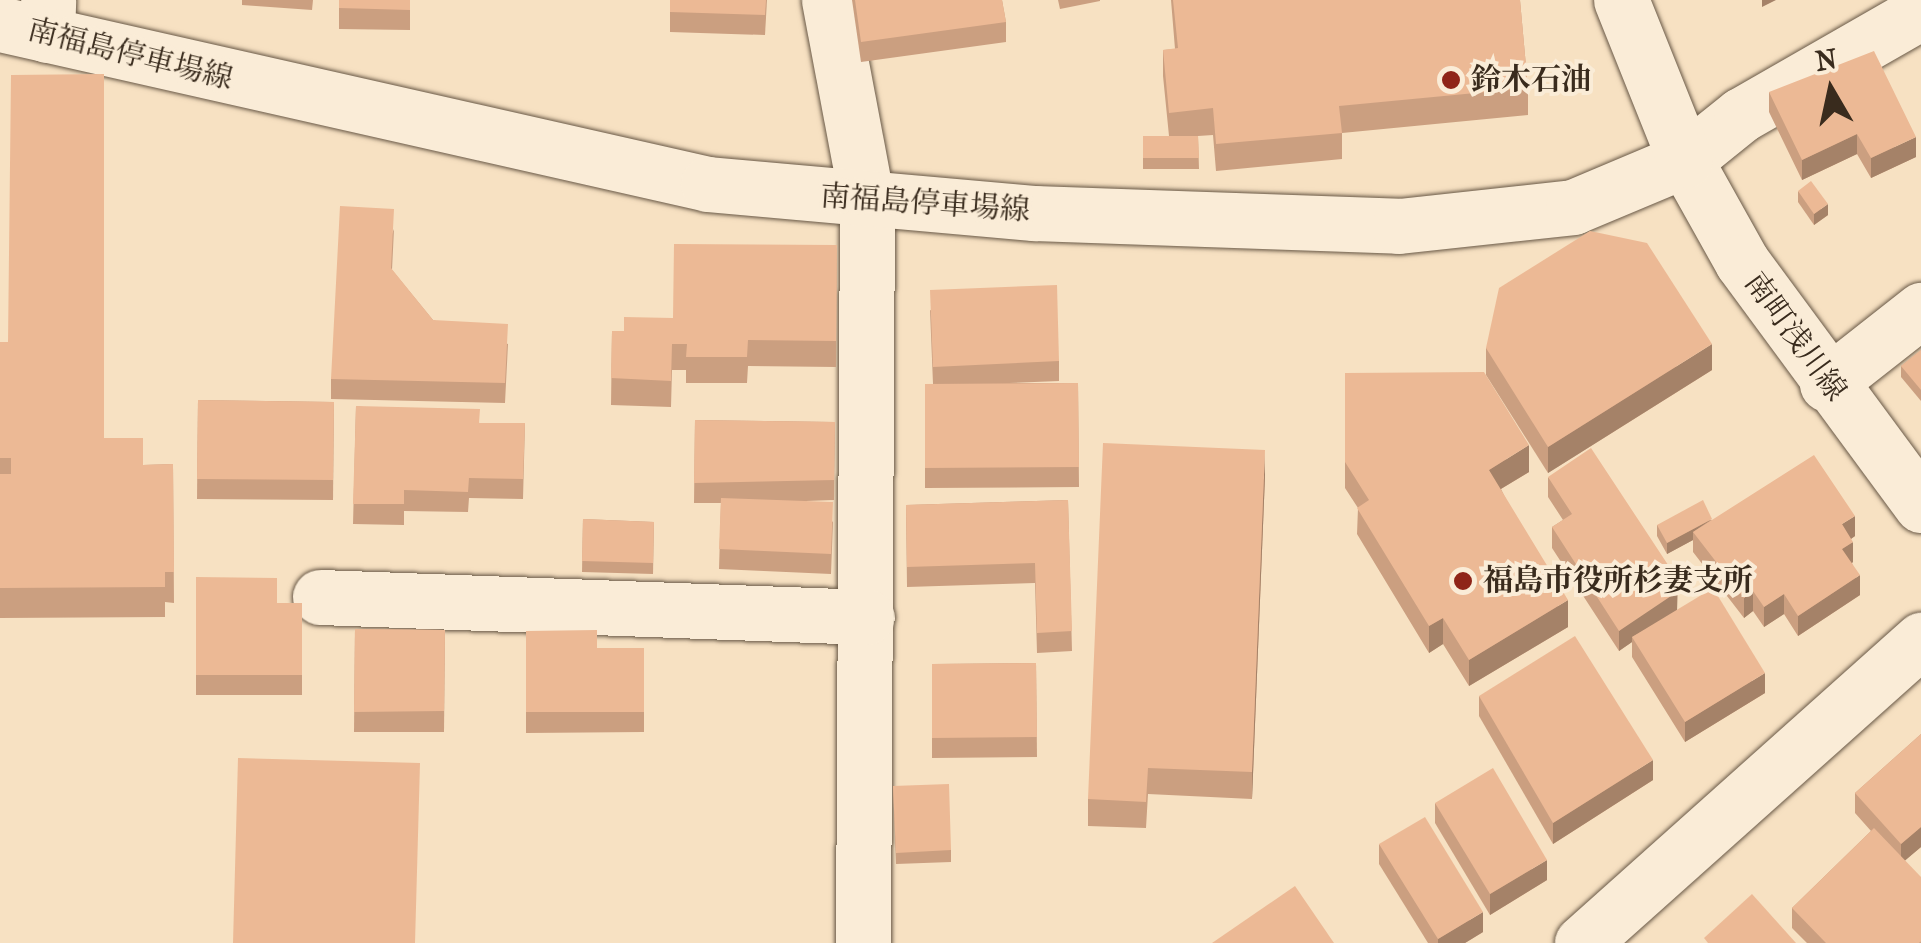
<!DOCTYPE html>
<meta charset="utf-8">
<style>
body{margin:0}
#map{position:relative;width:1921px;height:943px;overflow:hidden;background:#f7e1c2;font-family:"IM FELL French Canon","Noto Serif JP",serif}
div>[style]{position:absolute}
.roads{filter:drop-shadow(0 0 2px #685846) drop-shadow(0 0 2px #685846)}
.minor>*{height:55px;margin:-27.5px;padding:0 27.5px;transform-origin:27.5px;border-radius:27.5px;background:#faecd7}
.tertiary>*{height:55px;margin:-27.5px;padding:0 27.5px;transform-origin:27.5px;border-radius:27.5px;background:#faecd7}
.secondary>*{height:55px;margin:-27.5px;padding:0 27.5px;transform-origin:27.5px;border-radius:27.5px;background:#faecd7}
.wall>*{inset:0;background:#cb9f80}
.shaded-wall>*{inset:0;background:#a58268}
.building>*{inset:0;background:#ecb995}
.dots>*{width:28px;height:28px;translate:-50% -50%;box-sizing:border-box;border:5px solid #faecd7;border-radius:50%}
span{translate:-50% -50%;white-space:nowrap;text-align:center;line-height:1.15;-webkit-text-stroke:8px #faecd7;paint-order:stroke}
.street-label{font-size:30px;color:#392b1d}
.poi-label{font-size:30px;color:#392b1d;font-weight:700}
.left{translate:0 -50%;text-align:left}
.north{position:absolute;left:1781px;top:40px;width:100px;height:100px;-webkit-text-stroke:8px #faecd7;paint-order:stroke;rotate:351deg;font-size:28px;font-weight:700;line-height:40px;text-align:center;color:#392b1d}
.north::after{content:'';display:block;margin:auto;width:35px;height:45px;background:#392b1d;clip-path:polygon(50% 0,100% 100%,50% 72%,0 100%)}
</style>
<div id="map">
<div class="roads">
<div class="minor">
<div style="left:829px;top:0;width:206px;rotate:79.3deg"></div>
<div style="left:867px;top:202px;width:741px;rotate:90.31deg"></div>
<div style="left:47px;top:35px;width:35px;rotate:-88deg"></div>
<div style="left:1685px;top:160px;width:72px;rotate:-38.8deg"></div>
<div style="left:1741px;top:115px;width:207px;rotate:-29.8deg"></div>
<div style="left:1827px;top:384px;width:120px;rotate:-38.2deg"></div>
<div style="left:320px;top:597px;width:547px;rotate:2.09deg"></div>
</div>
<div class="tertiary">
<div style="left:1685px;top:160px;width:117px;rotate:60.8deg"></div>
<div style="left:1742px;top:262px;width:302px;rotate:53.6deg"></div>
<div style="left:1582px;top:943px;width:455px;rotate:-41.8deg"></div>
</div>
<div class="secondary">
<div style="left:0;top:24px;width:726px;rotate:12.73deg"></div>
<div style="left:708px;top:184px;width:327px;rotate:5.1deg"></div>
<div style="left:1034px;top:213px;width:365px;rotate:2deg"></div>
<div style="left:1399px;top:226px;width:175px;rotate:-6.2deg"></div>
<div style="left:1573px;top:207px;width:121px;rotate:-22.8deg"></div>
<div style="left:1685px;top:160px;width:172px;rotate:-111.8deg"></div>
</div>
</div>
<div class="wall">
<div style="clip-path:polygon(242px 0,313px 0,312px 10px,242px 5px)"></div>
<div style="clip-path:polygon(339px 0,410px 0,410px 30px,339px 29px)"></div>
<div style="clip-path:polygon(670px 0,767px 0,765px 35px,670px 32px)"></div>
<div style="clip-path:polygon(852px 0,1002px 0,1006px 22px,1006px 42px,861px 62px)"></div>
<div style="clip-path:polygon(1058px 0,1100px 0,1100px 1px,1060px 9px)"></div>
<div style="clip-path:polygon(1171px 0,1520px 0,1528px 88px,1528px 115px,1342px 133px,1342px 159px,1216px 171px,1213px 135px,1198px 136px,1199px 169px,1143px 169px,1143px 136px,1169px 136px,1163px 76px,1163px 50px,1175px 49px)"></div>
<div style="clip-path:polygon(1769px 92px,1916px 157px,1871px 178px,1857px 154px,1802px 180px,1769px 112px)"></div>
<div style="clip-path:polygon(1798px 191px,1828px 215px,1814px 225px,1798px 202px)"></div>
<div style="clip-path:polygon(394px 229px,392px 270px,433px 320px,508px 344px,505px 403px,331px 399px,331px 379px)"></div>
<div style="clip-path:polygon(837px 245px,836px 367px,748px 366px,747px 383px,686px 383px,686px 370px,672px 370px,671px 407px,611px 405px,612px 331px,624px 331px,673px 318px)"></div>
<div style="clip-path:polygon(930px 310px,1059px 361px,1059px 381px,1009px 383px,1078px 383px,1079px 487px,925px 488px,925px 384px,933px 384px)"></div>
<div style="clip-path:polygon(0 342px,104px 438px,143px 465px,173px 464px,174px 603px,165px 602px,165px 617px,0 618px)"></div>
<div style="clip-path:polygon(1486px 348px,1712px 370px,1548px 473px,1486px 375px)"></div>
<div style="clip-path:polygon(1921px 350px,1921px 401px,1901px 377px,1901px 366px)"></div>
<div style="clip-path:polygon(1345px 373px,1529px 472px,1501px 489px,1568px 627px,1469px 686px,1443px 644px,1429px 653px,1357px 534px,1358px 508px,1345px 488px)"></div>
<div style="clip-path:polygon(198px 400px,334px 402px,333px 500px,197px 499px)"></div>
<div style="clip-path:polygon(356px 406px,480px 423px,525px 423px,523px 499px,469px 498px,468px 512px,404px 511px,404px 525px,353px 524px)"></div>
<div style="clip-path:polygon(695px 420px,835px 422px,834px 500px,806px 501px,833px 522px,831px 574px,719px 569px,721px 503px,694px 503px)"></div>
<div style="clip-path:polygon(1265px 476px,1252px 799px,1148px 794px,1146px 828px,1088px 826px,1088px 799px)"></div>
<div style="clip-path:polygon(1548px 477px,1677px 610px,1765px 693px,1685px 742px,1632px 657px,1632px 642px,1619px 651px,1552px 548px,1552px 527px,1563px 520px,1548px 497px)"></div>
<div style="clip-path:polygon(1068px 500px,1072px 651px,1037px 653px,1035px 583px,907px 587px,906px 505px)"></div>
<div style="clip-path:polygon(583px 519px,654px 522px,653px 574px,582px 572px)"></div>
<div style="clip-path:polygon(1712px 520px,1855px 536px,1851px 539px,1853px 562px,1852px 563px,1860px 595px,1798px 636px,1784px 614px,1764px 627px,1753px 611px,1744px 618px,1693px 552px,1693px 540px,1667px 554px,1657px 536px,1657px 525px)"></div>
<div style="clip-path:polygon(196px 577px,277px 603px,302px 603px,302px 695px,196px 695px)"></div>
<div style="clip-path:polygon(355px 629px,445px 630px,444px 732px,354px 732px)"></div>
<div style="clip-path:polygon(526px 631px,597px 648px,644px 648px,644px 732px,526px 733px)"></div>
<div style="clip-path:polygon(1036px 663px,1037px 757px,932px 758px,932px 664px)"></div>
<div style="clip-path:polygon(1479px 696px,1653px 780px,1553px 844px,1479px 716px)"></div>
<div style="clip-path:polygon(1921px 734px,1921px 847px,1905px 860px,1921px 943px,1807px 943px,1792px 928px,1792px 908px,1871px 831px,1855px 813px,1855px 793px)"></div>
<div style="clip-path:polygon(893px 786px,951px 850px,951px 862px,896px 864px)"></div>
<div style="clip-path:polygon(1435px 803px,1547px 880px,1490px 915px,1435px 823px)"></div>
<div style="clip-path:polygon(1379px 844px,1483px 932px,1465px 943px,1428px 943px,1379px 864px)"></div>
</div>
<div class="shaded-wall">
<div style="clip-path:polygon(1762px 0,1776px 0,1762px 7px)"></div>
<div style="clip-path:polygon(1857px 134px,1857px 154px,1802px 180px,1802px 160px)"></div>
<div style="clip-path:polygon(1916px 137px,1916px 157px,1871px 178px,1871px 158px)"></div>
<div style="clip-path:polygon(1828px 204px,1828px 215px,1814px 225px,1814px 214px)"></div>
<div style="clip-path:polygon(1712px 344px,1712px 370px,1548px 473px,1548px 447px)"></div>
<div style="clip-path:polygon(1529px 445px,1529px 472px,1489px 496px,1489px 470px)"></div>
<div style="clip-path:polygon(1265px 450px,1265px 476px,1252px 799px,1252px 772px)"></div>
<div style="clip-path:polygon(1855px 516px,1855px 536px,1842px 545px,1842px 524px)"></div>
<div style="clip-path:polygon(1712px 519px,1693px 532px,1693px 540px,1667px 554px,1667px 543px)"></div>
<div style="clip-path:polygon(1853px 542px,1853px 562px,1842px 569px,1842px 549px)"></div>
<div style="clip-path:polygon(1860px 575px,1860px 595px,1798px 636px,1798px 616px)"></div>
<div style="clip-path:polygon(1678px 580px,1677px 612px,1632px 637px,1632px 642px,1619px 651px,1619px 631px)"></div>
<div style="clip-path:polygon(1753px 591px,1753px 611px,1744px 618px,1744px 598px)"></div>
<div style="clip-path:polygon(1784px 594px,1784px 614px,1764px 627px,1764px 607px)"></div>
<div style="clip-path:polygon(1568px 600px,1568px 627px,1469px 686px,1469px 660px)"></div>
<div style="clip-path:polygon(1443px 618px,1443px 644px,1429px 653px,1429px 626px)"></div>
<div style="clip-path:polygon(1765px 673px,1765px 693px,1685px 742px,1685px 722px)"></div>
<div style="clip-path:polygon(1653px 760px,1653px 780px,1553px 844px,1553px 823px)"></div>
<div style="clip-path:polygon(1921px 827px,1921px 847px,1901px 864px,1901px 844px)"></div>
<div style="clip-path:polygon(1547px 860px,1547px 880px,1490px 915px,1490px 894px)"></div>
<div style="clip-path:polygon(1483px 912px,1483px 932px,1465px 943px,1438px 943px,1438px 939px)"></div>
</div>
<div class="building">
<div style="clip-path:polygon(339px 0,410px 0,410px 10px,339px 8px)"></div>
<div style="clip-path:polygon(670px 0,766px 0,765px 15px,670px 12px)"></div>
<div style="clip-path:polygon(855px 0,1002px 0,1006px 22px,861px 42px)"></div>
<div style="clip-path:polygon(1173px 0,1520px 0,1528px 88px,1339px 106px,1342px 133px,1216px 144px,1213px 108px,1169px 113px,1163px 50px,1178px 48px)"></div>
<div style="clip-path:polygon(1874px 51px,1916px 137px,1871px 158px,1857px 134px,1802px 160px,1769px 92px)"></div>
<div style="clip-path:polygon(104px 74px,104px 438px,143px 438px,143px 465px,173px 464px,174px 572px,165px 572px,165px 587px,0 588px,0 474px,11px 474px,11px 458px,0 458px,0 342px,8px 342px,11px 75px)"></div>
<div style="clip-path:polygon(1143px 136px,1198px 136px,1199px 158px,1143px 158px)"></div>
<div style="clip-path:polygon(1811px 181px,1828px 204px,1814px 214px,1798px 191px)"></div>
<div style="clip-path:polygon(340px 206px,394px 209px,391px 268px,433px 320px,508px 324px,505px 383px,331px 379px)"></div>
<div style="clip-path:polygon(1590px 231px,1647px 243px,1712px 344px,1548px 447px,1486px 348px,1499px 288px)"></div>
<div style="clip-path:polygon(674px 244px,837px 245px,836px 341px,748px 340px,747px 357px,686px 357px,687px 344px,672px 344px,671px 381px,611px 378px,612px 331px,624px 331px,624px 317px,673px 318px)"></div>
<div style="clip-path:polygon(1057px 285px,1059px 361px,933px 367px,930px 290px)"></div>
<div style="clip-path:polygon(1921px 350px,1921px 390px,1901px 366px)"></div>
<div style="clip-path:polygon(1484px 372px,1529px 445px,1489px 470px,1568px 600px,1469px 660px,1443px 618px,1429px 626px,1357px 508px,1369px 500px,1345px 462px,1345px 373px)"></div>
<div style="clip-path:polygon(1078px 383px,1079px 467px,925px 468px,925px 384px)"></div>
<div style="clip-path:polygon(198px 400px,334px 402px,333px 480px,197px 479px)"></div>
<div style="clip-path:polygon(356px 406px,480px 409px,479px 423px,525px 423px,523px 479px,469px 478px,468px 492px,404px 490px,404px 504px,353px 504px)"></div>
<div style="clip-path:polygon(695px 420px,835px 422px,834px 480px,694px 483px)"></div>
<div style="clip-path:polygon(1103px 443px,1265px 450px,1252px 772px,1148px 768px,1146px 802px,1088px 799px)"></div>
<div style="clip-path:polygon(1591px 448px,1678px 580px,1677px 592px,1619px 631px,1552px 527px,1572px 514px,1548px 477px)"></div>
<div style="clip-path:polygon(1814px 455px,1855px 516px,1842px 524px,1853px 542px,1842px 549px,1860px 575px,1798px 616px,1784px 594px,1764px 607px,1753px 591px,1744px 598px,1693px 532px)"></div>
<div style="clip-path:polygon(721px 498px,833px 502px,831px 554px,719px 549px)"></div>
<div style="clip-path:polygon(1068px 500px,1072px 631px,1037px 633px,1035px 563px,907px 567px,906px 505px)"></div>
<div style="clip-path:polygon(1703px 500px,1712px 519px,1667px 543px,1657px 525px)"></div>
<div style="clip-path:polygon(583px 519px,654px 522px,653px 563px,582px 561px)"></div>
<div style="clip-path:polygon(196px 577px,277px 578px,277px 603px,302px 603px,302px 675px,196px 675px)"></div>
<div style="clip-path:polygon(1713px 588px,1765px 673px,1685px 722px,1632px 637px)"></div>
<div style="clip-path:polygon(355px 629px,445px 630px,444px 711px,354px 712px)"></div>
<div style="clip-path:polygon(597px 630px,597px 648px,644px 648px,644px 712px,526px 712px,526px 631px)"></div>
<div style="clip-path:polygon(1575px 636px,1653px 760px,1553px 823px,1479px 696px)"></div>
<div style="clip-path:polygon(1036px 663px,1037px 737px,932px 738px,932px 664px)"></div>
<div style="clip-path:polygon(1921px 734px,1921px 827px,1901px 844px,1855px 793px)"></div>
<div style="clip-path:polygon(238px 758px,420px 763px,415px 943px,233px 943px)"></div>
<div style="clip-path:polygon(1493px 768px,1547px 860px,1490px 894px,1435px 803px)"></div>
<div style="clip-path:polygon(949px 784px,951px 850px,896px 853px,893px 786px)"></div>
<div style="clip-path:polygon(1425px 817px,1483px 912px,1438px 939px,1379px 844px)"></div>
<div style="clip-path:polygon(1874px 828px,1921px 877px,1921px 941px,1919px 943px,1826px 943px,1792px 908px)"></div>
<div style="clip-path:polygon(1295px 886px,1334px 943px,1212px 943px)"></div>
<div style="clip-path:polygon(1752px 894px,1796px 943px,1708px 943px,1704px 938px)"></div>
</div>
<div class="dots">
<div style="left:1451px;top:80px;background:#8f2418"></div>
<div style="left:1463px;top:581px;background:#8f2418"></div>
</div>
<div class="street-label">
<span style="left:130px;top:55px;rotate:14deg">南福島停車場線</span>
<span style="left:925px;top:204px;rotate:4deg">南福島停車場線</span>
<span style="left:1795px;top:337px;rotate:54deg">南町浅川線</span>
</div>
<div class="poi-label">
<span class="left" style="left:1471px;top:80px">鈴木石油</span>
<span class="left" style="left:1483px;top:581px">福島市役所杉妻支所</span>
</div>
<div class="north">N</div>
</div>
